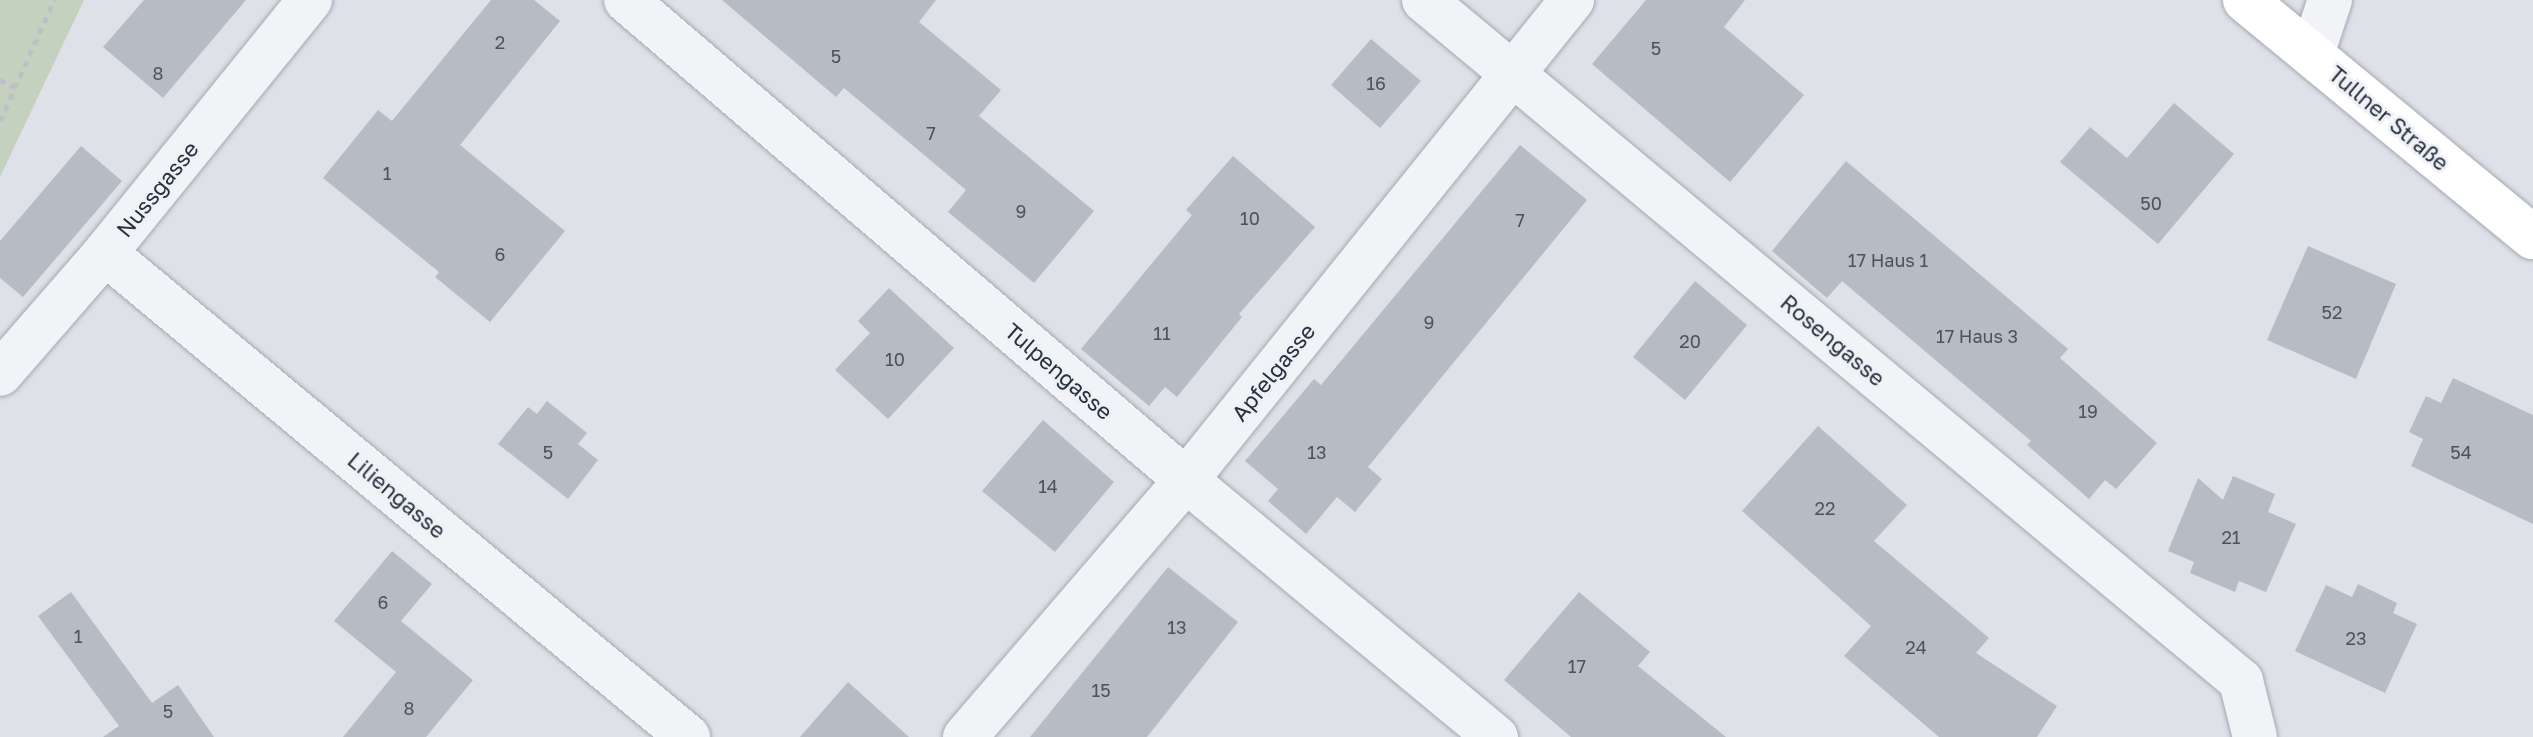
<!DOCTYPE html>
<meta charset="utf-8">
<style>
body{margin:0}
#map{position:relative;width:2533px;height:737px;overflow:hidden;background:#dee2e8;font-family:"Golos Text",sans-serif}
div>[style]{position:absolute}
.green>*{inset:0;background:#c4d1bf}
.building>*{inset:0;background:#b6bbc4}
.path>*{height:5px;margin-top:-2.5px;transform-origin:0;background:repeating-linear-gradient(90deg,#bdc0c6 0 6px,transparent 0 12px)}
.roads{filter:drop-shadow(0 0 2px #a4a9b2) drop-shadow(0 0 2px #a4a9b2)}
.minor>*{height:44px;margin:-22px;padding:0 22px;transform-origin:22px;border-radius:22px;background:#f1f3f6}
.primary>*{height:44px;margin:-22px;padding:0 22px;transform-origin:22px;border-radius:22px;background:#fff}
span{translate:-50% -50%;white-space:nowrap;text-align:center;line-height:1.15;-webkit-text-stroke:6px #eef1f5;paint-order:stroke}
.number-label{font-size:18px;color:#4c5360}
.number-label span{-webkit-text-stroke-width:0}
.street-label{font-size:22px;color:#28303e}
</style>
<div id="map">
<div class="green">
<div style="clip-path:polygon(0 0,84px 0,0 177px)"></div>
</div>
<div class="building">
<div style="clip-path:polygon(144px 0,246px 0,163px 98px,103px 47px)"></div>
<div style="clip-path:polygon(491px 0,534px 0,560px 21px,460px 145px,565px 231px,490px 322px,435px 277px,439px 272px,323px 178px,378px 110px,392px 121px)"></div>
<div style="clip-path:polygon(722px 0,936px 0,919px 22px,1001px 90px,979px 116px,1094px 211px,1034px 283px,948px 212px,966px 190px,844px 88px,836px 97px)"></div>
<div style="clip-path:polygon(1646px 0,1745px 0,1724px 27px,1804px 95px,1730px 182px,1592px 64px)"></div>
<div style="clip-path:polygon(1371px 39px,1421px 81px,1380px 128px,1331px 85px)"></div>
<div style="clip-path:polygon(2174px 103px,2234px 154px,2158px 244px,2060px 162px,2090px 127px,2127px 158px)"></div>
<div style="clip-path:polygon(1520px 145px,1587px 200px,1368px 467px,1382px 479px,1355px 512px,1337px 497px,1306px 534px,1268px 501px,1278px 489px,1245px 461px,1314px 379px,1321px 385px)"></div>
<div style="clip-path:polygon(81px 146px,122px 181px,23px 297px,0 278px,0 241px)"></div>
<div style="clip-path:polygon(1233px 156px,1315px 227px,1239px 314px,1242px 317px,1177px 397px,1165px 387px,1149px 406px,1081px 349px,1192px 215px,1186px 210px)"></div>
<div style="clip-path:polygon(1846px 161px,2068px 349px,2060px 358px,2157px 443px,2116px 489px,2105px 480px,2089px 499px,2027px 445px,2031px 441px,1842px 281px,1827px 298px,1772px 251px)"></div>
<div style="clip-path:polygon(2308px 246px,2396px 284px,2356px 379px,2267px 340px)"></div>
<div style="clip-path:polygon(1695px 281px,1747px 325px,1685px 400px,1633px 357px)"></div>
<div style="clip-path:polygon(889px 288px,954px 348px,888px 419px,835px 370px,870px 333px,858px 321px)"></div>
<div style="clip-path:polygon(2453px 378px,2533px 415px,2533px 524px,2411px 466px,2423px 439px,2409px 432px,2426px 396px,2441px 403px)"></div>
<div style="clip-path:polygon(547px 401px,587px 433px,578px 444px,598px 460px,568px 499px,498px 444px,528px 407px,537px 414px)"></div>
<div style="clip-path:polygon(1043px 420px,1114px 482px,1055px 552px,982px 491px)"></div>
<div style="clip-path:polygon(1818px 426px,1907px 505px,1874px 541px,1989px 638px,1976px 653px,2057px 706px,2037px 737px,1939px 737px,1844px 656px,1871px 626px,1742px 511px)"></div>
<div style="clip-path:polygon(2233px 476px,2275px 494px,2268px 512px,2296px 524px,2266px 592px,2239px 581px,2235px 592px,2190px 573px,2194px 562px,2168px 551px,2198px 478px,2223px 500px)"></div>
<div style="clip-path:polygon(392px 551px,432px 584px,401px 621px,473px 680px,426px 737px,343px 737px,396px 672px,334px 621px)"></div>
<div style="clip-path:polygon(1168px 567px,1238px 622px,1147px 737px,1030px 737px)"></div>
<div style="clip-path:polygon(2358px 584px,2397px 603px,2393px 613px,2417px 624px,2385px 693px,2295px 651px,2326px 585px,2352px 597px)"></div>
<div style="clip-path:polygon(71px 592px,152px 703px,178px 685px,214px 737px,103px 737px,119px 726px,38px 616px)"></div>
<div style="clip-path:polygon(1579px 592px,1650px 652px,1638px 666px,1726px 737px,1571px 737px,1504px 680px)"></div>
<div style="clip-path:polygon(848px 682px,909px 737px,800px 737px)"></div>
</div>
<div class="path">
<div style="left:0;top:80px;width:17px;rotate:25deg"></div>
<div style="left:0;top:121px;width:133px;rotate:-65.9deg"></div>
</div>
<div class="roads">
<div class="minor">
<div style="left:626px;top:0;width:738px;rotate:40.6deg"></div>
<div style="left:1186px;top:480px;width:403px;rotate:39.7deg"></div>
<div style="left:1424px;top:0;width:1064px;rotate:39.81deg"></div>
<div style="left:2241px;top:681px;width:58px;rotate:76deg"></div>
<div style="left:2312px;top:54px;width:57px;rotate:-71.6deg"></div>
<div style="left:105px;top:253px;width:758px;rotate:39.7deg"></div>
<div style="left:0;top:374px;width:160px;rotate:-49deg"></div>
<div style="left:105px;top:253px;width:326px;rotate:-51deg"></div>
<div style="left:965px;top:737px;width:339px;rotate:-49.3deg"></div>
<div style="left:1186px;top:480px;width:616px;rotate:-51.19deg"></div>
</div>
<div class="primary">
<div style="left:2245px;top:0;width:373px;rotate:39.5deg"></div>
</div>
</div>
<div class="number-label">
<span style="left:500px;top:42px">2</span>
<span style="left:1656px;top:48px">5</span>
<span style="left:836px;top:56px">5</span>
<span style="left:158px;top:73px">8</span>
<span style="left:1376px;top:83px">16</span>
<span style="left:931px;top:133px">7</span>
<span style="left:387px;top:173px">1</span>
<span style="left:2151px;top:203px">50</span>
<span style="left:1021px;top:211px">9</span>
<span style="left:1250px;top:218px">10</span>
<span style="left:1520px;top:220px">7</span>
<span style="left:500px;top:254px">6</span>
<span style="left:1888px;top:260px">17 Haus 1</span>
<span style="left:2332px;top:312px">52</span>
<span style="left:1429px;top:322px">9</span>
<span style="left:1162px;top:333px">11</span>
<span style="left:1977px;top:336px">17 Haus 3</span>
<span style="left:1690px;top:341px">20</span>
<span style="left:895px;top:359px">10</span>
<span style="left:2088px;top:411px">19</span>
<span style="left:548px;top:452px">5</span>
<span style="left:1317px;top:452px">13</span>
<span style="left:2461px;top:452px">54</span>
<span style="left:1048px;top:486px">14</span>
<span style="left:1825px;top:508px">22</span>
<span style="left:2231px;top:537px">21</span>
<span style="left:383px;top:602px">6</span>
<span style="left:1177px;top:627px">13</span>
<span style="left:78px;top:636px">1</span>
<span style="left:2356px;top:638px">23</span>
<span style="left:1916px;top:647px">24</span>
<span style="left:1577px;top:666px">17</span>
<span style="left:1101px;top:690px">15</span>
<span style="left:409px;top:708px">8</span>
<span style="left:168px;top:711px">5</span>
</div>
<div class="street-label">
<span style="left:2389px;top:118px;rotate:40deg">Tullner Straße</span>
<span style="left:157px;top:189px;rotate:-51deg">Nussgasse</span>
<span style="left:1833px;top:340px;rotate:40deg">Rosengasse</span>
<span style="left:1059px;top:371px;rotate:41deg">Tulpengasse</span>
<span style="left:1273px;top:372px;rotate:-51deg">Apfelgasse</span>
<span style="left:397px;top:495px;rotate:40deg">Liliengasse</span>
</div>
</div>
